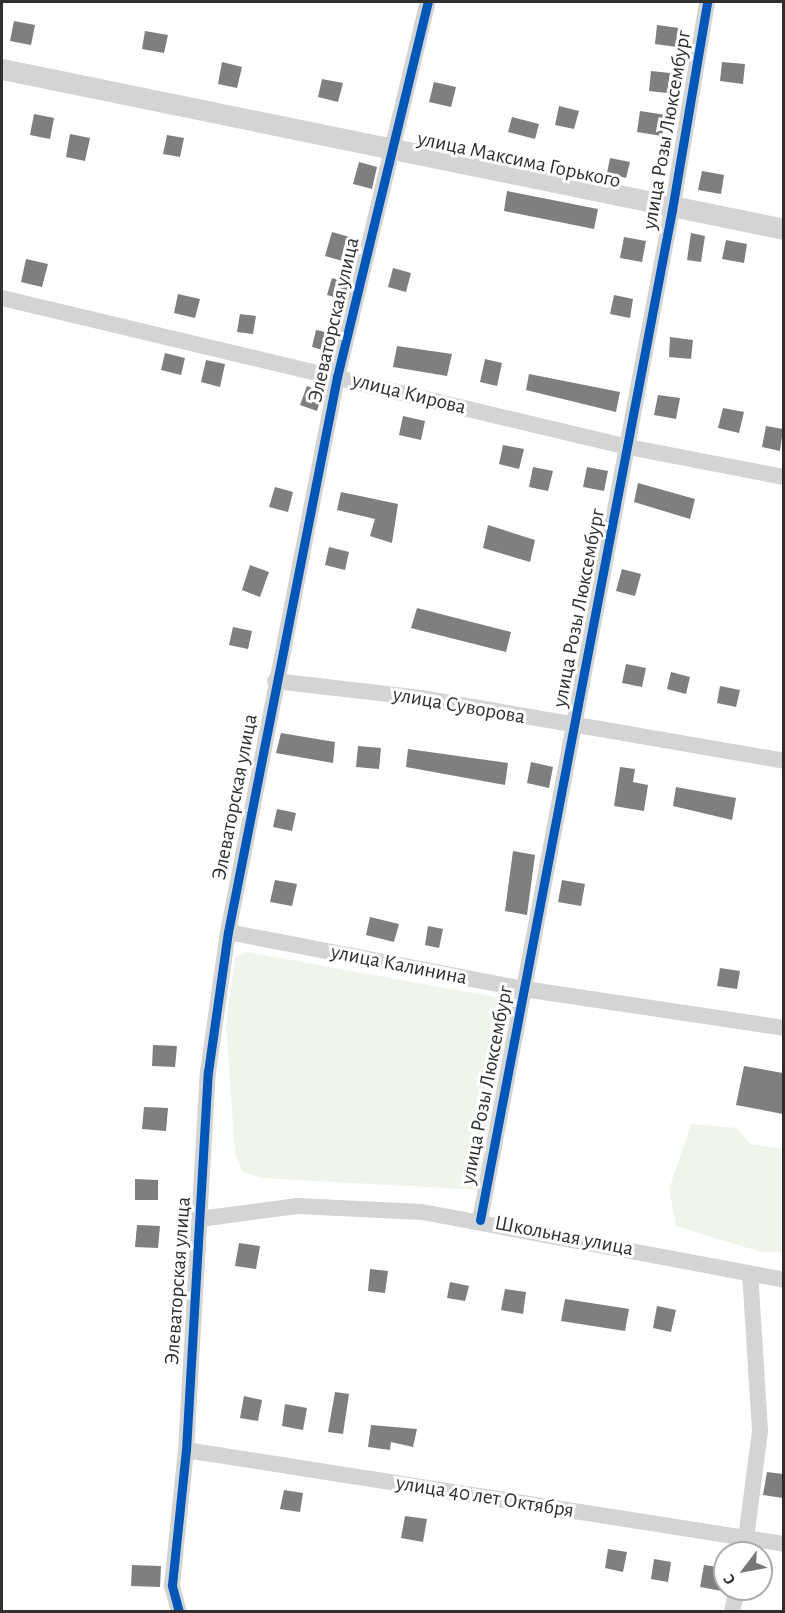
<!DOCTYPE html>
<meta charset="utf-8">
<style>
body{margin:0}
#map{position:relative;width:785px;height:1613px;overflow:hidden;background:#fff;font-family:"Alegreya Sans",sans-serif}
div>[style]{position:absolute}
.green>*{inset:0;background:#f0f5ec}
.building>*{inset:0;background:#7f7f7f}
.minor>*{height:16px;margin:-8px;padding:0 8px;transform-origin:8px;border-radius:8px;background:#d4d4d4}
.tertiary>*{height:21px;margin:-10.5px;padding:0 10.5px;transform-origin:10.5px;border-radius:10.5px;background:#d4d4d4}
.cycleway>*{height:9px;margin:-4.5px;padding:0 4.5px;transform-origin:4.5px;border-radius:4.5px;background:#0057b8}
span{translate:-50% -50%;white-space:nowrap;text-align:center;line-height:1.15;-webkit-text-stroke:6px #fff;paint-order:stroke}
.street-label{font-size:21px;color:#2f2f2f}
.frame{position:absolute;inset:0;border:3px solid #2f2f2f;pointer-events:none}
.north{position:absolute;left:713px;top:1541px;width:60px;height:60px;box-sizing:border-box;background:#fff;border:2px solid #acacac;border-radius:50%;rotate:238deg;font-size:16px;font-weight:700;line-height:24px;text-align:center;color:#2f2f2f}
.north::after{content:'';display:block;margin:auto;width:21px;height:27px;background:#787878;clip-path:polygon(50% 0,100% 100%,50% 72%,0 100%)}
</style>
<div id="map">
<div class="green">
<div style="clip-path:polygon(247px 952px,517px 1001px,480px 1190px,262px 1178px,243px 1172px,235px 1153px,226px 1027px,235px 958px)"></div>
<div style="clip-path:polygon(691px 1124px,737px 1128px,750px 1144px,783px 1149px,783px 1252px,761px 1252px,676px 1226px,669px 1189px)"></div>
</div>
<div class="building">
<div style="clip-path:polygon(14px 21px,35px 25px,31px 45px,10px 41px)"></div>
<div style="clip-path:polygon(657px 25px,679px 28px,677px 47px,655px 44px)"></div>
<div style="clip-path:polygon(145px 31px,168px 35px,164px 53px,142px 49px)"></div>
<div style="clip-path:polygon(222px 62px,242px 67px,237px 88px,218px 84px)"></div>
<div style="clip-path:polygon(722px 62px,745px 64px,743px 84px,720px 81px)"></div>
<div style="clip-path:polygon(651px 71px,670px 73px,667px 93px,649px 91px)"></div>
<div style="clip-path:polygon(322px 79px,343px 83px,338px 102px,318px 97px)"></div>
<div style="clip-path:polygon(434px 82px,456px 87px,451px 107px,429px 102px)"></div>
<div style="clip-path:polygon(559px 106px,579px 111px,574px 129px,555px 125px)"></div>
<div style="clip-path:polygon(640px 111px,666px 115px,662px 136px,637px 132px)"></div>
<div style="clip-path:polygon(34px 114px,54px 118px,50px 139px,30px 135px)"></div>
<div style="clip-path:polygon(512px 117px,539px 124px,535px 139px,508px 132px)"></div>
<div style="clip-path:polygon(70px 134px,90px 138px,85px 161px,66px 157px)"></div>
<div style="clip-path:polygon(167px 135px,184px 138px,180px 157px,163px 154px)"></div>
<div style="clip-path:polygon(610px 158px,630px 162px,626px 178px,607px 173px)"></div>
<div style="clip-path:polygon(359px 162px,377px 167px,372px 189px,353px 184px)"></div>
<div style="clip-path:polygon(702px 171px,724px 175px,721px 194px,698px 190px)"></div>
<div style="clip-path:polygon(507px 191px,598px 209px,594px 229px,504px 211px)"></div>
<div style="clip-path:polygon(332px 232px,353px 238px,346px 262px,325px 256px)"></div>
<div style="clip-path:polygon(691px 233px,705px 236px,701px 262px,687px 260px)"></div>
<div style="clip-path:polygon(624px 237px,646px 241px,642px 262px,620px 258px)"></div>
<div style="clip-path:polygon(726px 240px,747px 244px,744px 263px,722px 259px)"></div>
<div style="clip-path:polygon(26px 259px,48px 264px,42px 287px,21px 282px)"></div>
<div style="clip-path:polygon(393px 268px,411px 273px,406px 292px,388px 287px)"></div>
<div style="clip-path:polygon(332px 278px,349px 283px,345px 300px,327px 295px)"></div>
<div style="clip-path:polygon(178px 294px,200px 299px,195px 318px,174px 313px)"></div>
<div style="clip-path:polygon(614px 295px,633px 299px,630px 318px,610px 314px)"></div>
<div style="clip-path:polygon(240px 314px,256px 316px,253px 334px,237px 332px)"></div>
<div style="clip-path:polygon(316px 330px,335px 334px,330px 352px,312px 347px)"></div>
<div style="clip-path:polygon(670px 337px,693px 340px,691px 359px,669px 357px)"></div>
<div style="clip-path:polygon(397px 346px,452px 354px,447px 376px,393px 367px)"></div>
<div style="clip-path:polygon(165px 353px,185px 358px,181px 375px,161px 370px)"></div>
<div style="clip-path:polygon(485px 359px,502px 363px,497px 386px,480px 382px)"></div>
<div style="clip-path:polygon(206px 360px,225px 364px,220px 387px,201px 382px)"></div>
<div style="clip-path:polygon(529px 374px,620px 392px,616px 412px,526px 390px)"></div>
<div style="clip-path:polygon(307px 386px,323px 392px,317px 411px,300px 405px)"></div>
<div style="clip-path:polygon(658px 395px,680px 398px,676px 419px,654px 415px)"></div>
<div style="clip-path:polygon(723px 408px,744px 412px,739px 433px,718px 428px)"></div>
<div style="clip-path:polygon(403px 416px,425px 421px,421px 440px,399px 435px)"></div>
<div style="clip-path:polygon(766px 426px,783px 429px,780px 451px,762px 447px)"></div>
<div style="clip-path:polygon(503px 445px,524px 449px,519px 469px,499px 464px)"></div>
<div style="clip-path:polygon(533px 467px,553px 471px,548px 491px,529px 487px)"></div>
<div style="clip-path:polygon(587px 467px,608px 471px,604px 491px,583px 487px)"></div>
<div style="clip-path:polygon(638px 483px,695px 499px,690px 519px,634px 502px)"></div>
<div style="clip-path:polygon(275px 487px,293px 492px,288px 512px,269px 507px)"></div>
<div style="clip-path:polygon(341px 492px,398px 504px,392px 543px,370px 536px,375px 519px,337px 510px)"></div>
<div style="clip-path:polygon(488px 525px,535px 540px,530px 562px,483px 548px)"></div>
<div style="clip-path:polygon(329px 547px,349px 552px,345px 570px,325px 565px)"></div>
<div style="clip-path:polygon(250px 565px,269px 572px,260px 597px,242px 590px)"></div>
<div style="clip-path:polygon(622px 569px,641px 574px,635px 596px,616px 591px)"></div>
<div style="clip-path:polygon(417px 608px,511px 632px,506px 652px,411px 628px)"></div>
<div style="clip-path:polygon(233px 627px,252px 631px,248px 649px,229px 645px)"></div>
<div style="clip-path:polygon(626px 664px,646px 668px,642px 687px,622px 683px)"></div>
<div style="clip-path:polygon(671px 672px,690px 677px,686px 694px,667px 689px)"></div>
<div style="clip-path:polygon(720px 686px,740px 690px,736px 707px,717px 703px)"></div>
<div style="clip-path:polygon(281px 733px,335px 742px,333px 763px,276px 753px)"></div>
<div style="clip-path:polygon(358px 746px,381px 748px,379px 769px,356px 767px)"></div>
<div style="clip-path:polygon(408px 749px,508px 763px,505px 785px,406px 767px)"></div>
<div style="clip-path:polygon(531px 762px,553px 767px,549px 788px,527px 783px)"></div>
<div style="clip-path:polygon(620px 767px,635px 769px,633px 782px,648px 785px,644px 811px,614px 806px)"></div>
<div style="clip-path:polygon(676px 787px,736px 798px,732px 820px,673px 806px)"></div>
<div style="clip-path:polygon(277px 809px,296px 813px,292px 831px,273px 827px)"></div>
<div style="clip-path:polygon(513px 851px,535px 855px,527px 915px,505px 911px)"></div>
<div style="clip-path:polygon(275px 880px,297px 884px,292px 906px,270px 902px)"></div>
<div style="clip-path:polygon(562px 880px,585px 884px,581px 906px,558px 902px)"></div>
<div style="clip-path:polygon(370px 917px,399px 924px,394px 942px,366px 935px)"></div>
<div style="clip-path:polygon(428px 926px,443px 929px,439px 948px,425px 945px)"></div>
<div style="clip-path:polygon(720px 968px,740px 971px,737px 989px,717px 986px)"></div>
<div style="clip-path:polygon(153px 1045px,177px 1046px,175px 1067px,152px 1066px)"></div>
<div style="clip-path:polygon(744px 1066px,783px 1073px,783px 1114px,736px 1105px)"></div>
<div style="clip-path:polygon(144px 1107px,168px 1108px,166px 1131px,142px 1129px)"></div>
<div style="clip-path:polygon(135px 1179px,158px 1180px,158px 1200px,135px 1200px)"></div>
<div style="clip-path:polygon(137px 1225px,160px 1226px,158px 1248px,135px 1247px)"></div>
<div style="clip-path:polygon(239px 1243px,260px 1246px,256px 1269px,235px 1266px)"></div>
<div style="clip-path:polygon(370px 1269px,388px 1271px,385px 1293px,368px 1291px)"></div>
<div style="clip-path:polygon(450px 1282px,469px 1286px,465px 1301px,447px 1298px)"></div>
<div style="clip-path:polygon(505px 1289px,526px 1292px,523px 1314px,501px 1310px)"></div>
<div style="clip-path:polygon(565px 1299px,629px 1309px,625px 1331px,561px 1321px)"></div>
<div style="clip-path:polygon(657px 1306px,676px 1310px,671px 1332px,653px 1328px)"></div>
<div style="clip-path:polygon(335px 1392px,349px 1394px,343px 1434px,328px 1432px)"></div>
<div style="clip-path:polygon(244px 1396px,262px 1400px,258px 1421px,240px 1418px)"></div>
<div style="clip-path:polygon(285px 1404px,307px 1408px,303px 1430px,282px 1426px)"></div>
<div style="clip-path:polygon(371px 1425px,417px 1429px,413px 1447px,391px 1442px,390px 1450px,368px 1447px)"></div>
<div style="clip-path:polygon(767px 1472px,783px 1474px,783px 1498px,763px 1495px)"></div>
<div style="clip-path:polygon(284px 1490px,303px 1493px,300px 1512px,280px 1509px)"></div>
<div style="clip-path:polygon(405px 1516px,427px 1519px,423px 1542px,401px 1538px)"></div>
<div style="clip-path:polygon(608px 1549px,627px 1552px,623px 1572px,605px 1568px)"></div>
<div style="clip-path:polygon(654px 1559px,671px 1562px,668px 1582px,651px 1579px)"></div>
<div style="clip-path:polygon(132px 1565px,161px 1566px,160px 1587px,131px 1586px)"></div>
<div style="clip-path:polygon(704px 1565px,725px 1568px,722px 1591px,700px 1587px)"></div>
</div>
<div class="minor">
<div style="left:2px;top:298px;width:643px;rotate:13.39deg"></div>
<div style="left:628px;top:447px;width:159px;rotate:10.9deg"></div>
<div style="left:275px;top:681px;width:147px;rotate:6.6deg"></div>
<div style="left:421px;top:698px;width:368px;rotate:9.8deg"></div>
<div style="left:228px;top:932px;width:301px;rotate:10.9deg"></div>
<div style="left:524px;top:989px;width:263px;rotate:8.5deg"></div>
<div style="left:200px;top:1219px;width:98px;rotate:-7.6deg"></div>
<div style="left:297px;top:1206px;width:125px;rotate:2.7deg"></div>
<div style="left:422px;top:1212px;width:368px;rotate:10.6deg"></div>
<div style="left:480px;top:1220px;width:1028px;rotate:-79.24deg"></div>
<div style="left:672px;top:210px;width:211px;rotate:-80.4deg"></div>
<div style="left:186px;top:1450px;width:605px;rotate:8.93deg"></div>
<div style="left:744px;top:1553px;width:123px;rotate:-82.5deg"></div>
<div style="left:760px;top:1431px;width:158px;rotate:-93.6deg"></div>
<div style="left:179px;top:1612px;width:28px;rotate:-105deg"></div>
<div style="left:172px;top:1585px;width:136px;rotate:-84.1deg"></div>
<div style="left:186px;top:1450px;width:379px;rotate:-86.7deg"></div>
<div style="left:208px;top:1072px;width:141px;rotate:-81.9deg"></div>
<div style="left:228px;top:932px;width:566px;rotate:-78.89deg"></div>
<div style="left:337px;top:377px;width:386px;rotate:-76.4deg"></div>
<div style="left:732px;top:1612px;width:24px;rotate:-78deg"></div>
</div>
<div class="tertiary">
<div style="left:2px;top:69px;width:798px;rotate:11.56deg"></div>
</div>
<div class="cycleway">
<div style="left:480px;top:1220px;width:1028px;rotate:-79.24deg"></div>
<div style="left:672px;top:210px;width:211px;rotate:-80.4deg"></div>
<div style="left:179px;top:1612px;width:28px;rotate:-105deg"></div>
<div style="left:172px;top:1585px;width:136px;rotate:-84.1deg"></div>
<div style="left:186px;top:1450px;width:379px;rotate:-86.7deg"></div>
<div style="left:208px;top:1072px;width:141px;rotate:-81.9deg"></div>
<div style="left:228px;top:932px;width:566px;rotate:-78.89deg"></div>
<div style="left:337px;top:377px;width:386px;rotate:-76.4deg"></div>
</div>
<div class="street-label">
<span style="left:667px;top:130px;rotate:-80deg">улица Розы Люксембург</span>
<span style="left:519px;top:160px;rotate:12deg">улица Максима Горького</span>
<span style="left:334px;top:320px;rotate:-77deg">Элеваторская улица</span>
<span style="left:409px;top:394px;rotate:14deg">улица Кирова</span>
<span style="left:579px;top:608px;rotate:-79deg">улица Розы Люксембург</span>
<span style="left:459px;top:706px;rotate:10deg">улица Суворова</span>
<span style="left:235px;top:797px;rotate:-79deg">Элеваторская улица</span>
<span style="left:399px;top:965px;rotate:11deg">улица Калинина</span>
<span style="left:487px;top:1085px;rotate:-79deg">улица Розы Люксембург</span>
<span style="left:564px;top:1236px;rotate:11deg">Школьная улица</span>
<span style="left:178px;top:1281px;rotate:-86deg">Элеваторская улица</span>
<span style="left:485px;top:1497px;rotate:9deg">улица 40 лет Октября</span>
</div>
<div class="frame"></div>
<div class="north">С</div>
</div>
